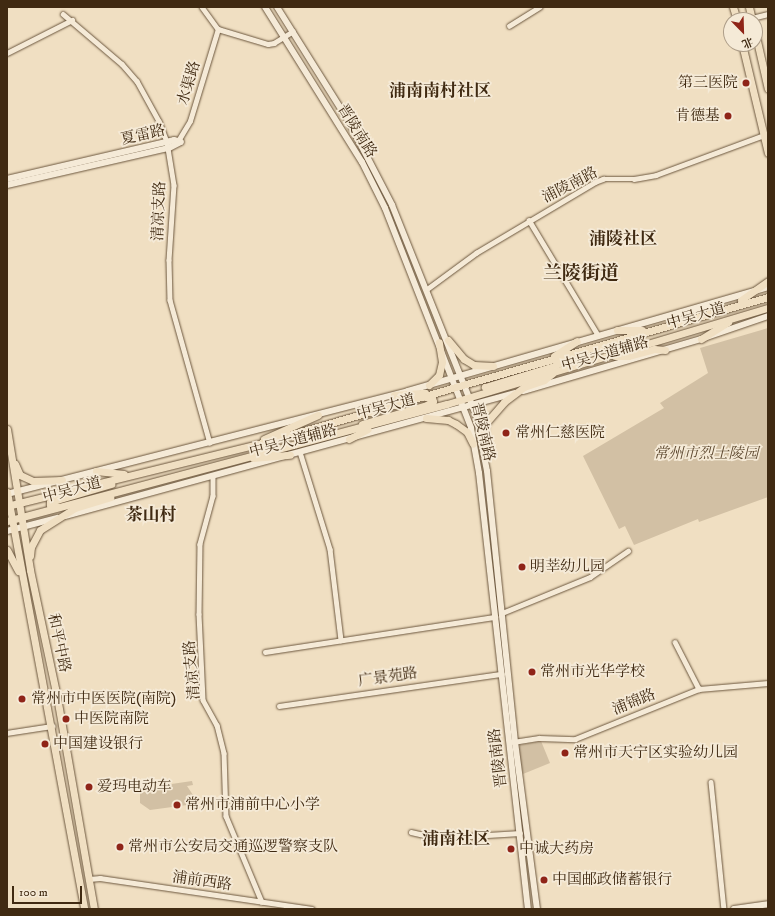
<!DOCTYPE html>
<meta charset="utf-8">
<style>
body{margin:0}
#map{position:relative;width:775px;height:916px;overflow:hidden;background:#f0dfc2;font-family:"IM FELL DW Pica","Noto Serif SC",serif}
div>[style]{position:absolute}
.green>*{inset:0;background:#d2c0a4}
.roads{filter:drop-shadow(0 0 1px #6c573e) drop-shadow(0 0 1px #6c573e)}
.street>*{height:4.5px;margin:-2.25px;padding:0 2.25px;transform-origin:2.25px;border-radius:2.25px;background:#f5ead7}
.secondary>*{height:6px;margin:-3px;padding:0 3px;transform-origin:3px;border-radius:3px;background:#f5ead7}
.primary>*{height:7px;margin:-3.5px;padding:0 3.5px;transform-origin:3.5px;border-radius:3.5px;background:#f0dfc2}
.dots>*{width:11px;height:11px;translate:-50% -50%;box-sizing:border-box;border:2px solid #f5ead7;border-radius:50%}
span{translate:-50% -50%;white-space:nowrap;text-align:center;line-height:1.15;-webkit-text-stroke:3.5px #f5ead7;paint-order:stroke}
.street-label{font-size:15px;color:#402a12}
.poi-label{font-size:15px;color:#402a12}
.right{translate:-100% -50%;text-align:right}
.left{translate:0 -50%;text-align:left}
.park-label{font-size:15px;color:#5d482f;font-style:italic}
.quarter-label{font-size:17px;color:#402a12;font-weight:700}
.district-label{font-size:19px;color:#402a12;font-weight:700}
.frame{position:absolute;inset:0;border:8px solid #402a12;pointer-events:none}
.north{position:absolute;left:723px;top:12px;width:40px;height:40px;box-sizing:border-box;background:#f5ead7;border:1px solid #ad9d88;border-radius:50%;rotate:157deg;font-size:11px;font-weight:700;line-height:16px;text-align:center;color:#402a12}
.north::after{content:'';display:block;margin:auto;width:14px;height:18px;background:#8f2418;clip-path:polygon(50% 0,100% 100%,50% 72%,0 100%)}
.scale{position:absolute;left:12px;top:886px;width:70px;height:18px;box-sizing:border-box;border:2px solid #402a12;border-top:0;padding-left:5px;font-size:12px;line-height:14px;white-space:nowrap;color:#402a12;-webkit-text-stroke:3px #f5ead7;paint-order:stroke}
</style>
<div id="map">
<div class="green">
<div style="clip-path:polygon(768px 328px,768px 497px,699px 522px,698px 519px,634px 545px,625px 526px,619px 529px,583px 456px,664px 408px,660px 403px,708px 373px,700px 348px)"></div>
<div style="clip-path:polygon(541px 741px,550px 763px,523px 774px,518px 750px,520px 745px)"></div>
<div style="clip-path:polygon(192px 781px,193px 785px,187px 786px,193px 795px,187px 805px,150px 810px,140px 803px,140px 793px,144px 788px)"></div>
</div>
<div class="roads">
<div class="street">
<div style="left:202px;top:7px;width:27px;rotate:54deg"></div>
<div style="left:218px;top:29px;width:52px;rotate:16.7deg"></div>
<div style="left:268px;top:44px;width:6px;rotate:-9deg"></div>
<div style="left:274px;top:43px;width:22px;rotate:-32deg"></div>
<div style="left:63px;top:14px;width:77px;rotate:40.3deg"></div>
<div style="left:122px;top:64px;width:23px;rotate:49deg"></div>
<div style="left:137px;top:81px;width:46px;rotate:61.2deg"></div>
<div style="left:159px;top:121px;width:22px;rotate:69deg"></div>
<div style="left:167px;top:142px;width:44px;rotate:80.8deg"></div>
<div style="left:174px;top:185px;width:75px;rotate:93.8deg"></div>
<div style="left:169px;top:260px;width:40px;rotate:88.6deg"></div>
<div style="left:170px;top:300px;width:148px;rotate:74.4deg"></div>
<div style="left:752px;top:18px;width:16px;rotate:-14deg"></div>
<div style="left:509px;top:26px;width:36px;rotate:-32deg"></div>
<div style="left:7px;top:53px;width:73px;rotate:-26.9deg"></div>
<div style="left:178px;top:141px;width:23px;rotate:-59deg"></div>
<div style="left:190px;top:121px;width:96px;rotate:-73.1deg"></div>
<div style="left:529px;top:220px;width:134px;rotate:59deg"></div>
<div style="left:427px;top:289px;width:61px;rotate:-36.3deg"></div>
<div style="left:476px;top:253px;width:139px;rotate:-30.8deg"></div>
<div style="left:595px;top:182px;width:9px;rotate:-21deg"></div>
<div style="left:603px;top:179px;width:31px"></div>
<div style="left:634px;top:179px;width:22px;rotate:-10deg"></div>
<div style="left:656px;top:175px;width:115px;rotate:-20.3deg"></div>
<div style="left:300px;top:452px;width:102px;rotate:72.8deg"></div>
<div style="left:330px;top:549px;width:92px;rotate:83.1deg"></div>
<div style="left:213px;top:476px;width:20px;rotate:90deg"></div>
<div style="left:213px;top:496px;width:50px;rotate:105.2deg"></div>
<div style="left:200px;top:544px;width:70px;rotate:90.8deg"></div>
<div style="left:199px;top:614px;width:86px;rotate:87.3deg"></div>
<div style="left:203px;top:700px;width:29px;rotate:61deg"></div>
<div style="left:217px;top:725px;width:29px;rotate:76deg"></div>
<div style="left:224px;top:753px;width:63px;rotate:88.2deg"></div>
<div style="left:226px;top:816px;width:93px;rotate:67.3deg"></div>
<div style="left:502px;top:613px;width:95px;rotate:-22.2deg"></div>
<div style="left:590px;top:577px;width:46px;rotate:-34.4deg"></div>
<div style="left:675px;top:642px;width:53px;rotate:62.9deg"></div>
<div style="left:265px;top:652px;width:233px;rotate:-8.7deg"></div>
<div style="left:279px;top:706px;width:225px;rotate:-8.2deg"></div>
<div style="left:7px;top:733px;width:46px;rotate:-8.8deg"></div>
<div style="left:513px;top:742px;width:26px;rotate:-9deg"></div>
<div style="left:539px;top:738px;width:36px;rotate:2deg"></div>
<div style="left:575px;top:739px;width:134px;rotate:-22deg"></div>
<div style="left:699px;top:689px;width:69px;rotate:-5deg"></div>
<div style="left:711px;top:782px;width:128px;rotate:84.2deg"></div>
<div style="left:411px;top:832px;width:28px;rotate:13deg"></div>
<div style="left:438px;top:838px;width:82px;rotate:-3.5deg"></div>
<div style="left:89px;top:879px;width:11px;rotate:-5deg"></div>
<div style="left:100px;top:878px;width:214px;rotate:8.3deg"></div>
</div>
<div class="secondary">
<div style="left:265px;top:7px;width:183px;rotate:58deg"></div>
<div style="left:362px;top:162px;width:51px;rotate:63.4deg"></div>
<div style="left:385px;top:208px;width:236px;rotate:68.6deg"></div>
<div style="left:471px;top:428px;width:46px;rotate:79.9deg"></div>
<div style="left:479px;top:473px;width:439px;rotate:83.6deg"></div>
<div style="left:277px;top:7px;width:133px;rotate:57.9deg"></div>
<div style="left:348px;top:120px;width:96px;rotate:62.6deg"></div>
<div style="left:392px;top:205px;width:226px;rotate:68.2deg"></div>
<div style="left:476px;top:415px;width:57px;rotate:78.9deg"></div>
<div style="left:487px;top:471px;width:272px;rotate:84.1deg"></div>
<div style="left:515px;top:742px;width:168px;rotate:82.5deg"></div>
<div style="left:7px;top:179px;width:171px;rotate:-13.1deg"></div>
<div style="left:174px;top:140px;width:7px;rotate:16deg"></div>
<div style="left:7px;top:185px;width:166px;rotate:-12.9deg"></div>
<div style="left:169px;top:148px;width:13px;rotate:-27deg"></div>
<div style="left:523px;top:391px;width:185px;rotate:-16.3deg"></div>
<div style="left:701px;top:339px;width:71px;rotate:-18.9deg"></div>
<div style="left:7px;top:494px;width:414px;rotate:-14.4deg"></div>
<div style="left:408px;top:391px;width:375px;rotate:-16.1deg"></div>
<div style="left:65px;top:516px;width:466px;rotate:-15.3deg"></div>
<div style="left:7px;top:531px;width:52px;rotate:-14.6deg"></div>
<div style="left:734px;top:909px;width:34px;rotate:-8deg"></div>
</div>
<div class="primary">
<div style="left:733px;top:7px;width:14px;rotate:73deg"></div>
<div style="left:749px;top:7px;width:13px;rotate:77deg"></div>
<div style="left:755px;top:32px;width:58px;rotate:77.2deg"></div>
<div style="left:742px;top:44px;width:112px;rotate:76.6deg"></div>
<div style="left:741px;top:300px;width:33px;rotate:-35deg"></div>
<div style="left:617px;top:330px;width:25px"></div>
<div style="left:701px;top:339px;width:32px;rotate:-32deg"></div>
<div style="left:448px;top:340px;width:25px;rotate:50deg"></div>
<div style="left:464px;top:359px;width:12px;rotate:31deg"></div>
<div style="left:474px;top:365px;width:19px;rotate:3deg"></div>
<div style="left:554px;top:356px;width:27px;rotate:-33deg"></div>
<div style="left:615px;top:356px;width:13px"></div>
<div style="left:628px;top:356px;width:27px;rotate:-15deg"></div>
<div style="left:654px;top:349px;width:11px;rotate:5deg"></div>
<div style="left:429px;top:385px;width:14px;rotate:-45deg"></div>
<div style="left:439px;top:375px;width:13px;rotate:-77deg"></div>
<div style="left:442px;top:362px;width:20px;rotate:-99deg"></div>
<div style="left:491px;top:390px;width:7px;rotate:-153deg"></div>
<div style="left:485px;top:387px;width:72px;rotate:-16.9deg"></div>
<div style="left:554px;top:366px;width:18px;rotate:-27deg"></div>
<div style="left:394px;top:395px;width:31px;rotate:-4deg"></div>
<div style="left:426px;top:418px;width:22px;rotate:5deg"></div>
<div style="left:448px;top:420px;width:9px;rotate:27deg"></div>
<div style="left:456px;top:424px;width:14px;rotate:36deg"></div>
<div style="left:467px;top:432px;width:13px;rotate:63deg"></div>
<div style="left:362px;top:424px;width:68px;rotate:-16.3deg"></div>
<div style="left:427px;top:405px;width:7px;rotate:-34deg"></div>
<div style="left:433px;top:401px;width:3px;rotate:-108deg"></div>
<div style="left:432px;top:398px;width:7px;rotate:-172deg"></div>
<div style="left:7px;top:429px;width:143px;rotate:80.7deg"></div>
<div style="left:30px;top:570px;width:130px;rotate:78deg"></div>
<div style="left:57px;top:697px;width:215px;rotate:80.1deg"></div>
<div style="left:264px;top:439px;width:59px;rotate:-24deg"></div>
<div style="left:349px;top:439px;width:21px;rotate:-28deg"></div>
<div style="left:483px;top:443px;width:19px;rotate:-84deg"></div>
<div style="left:485px;top:424px;width:29px;rotate:-49deg"></div>
<div style="left:504px;top:402px;width:25px;rotate:-37deg"></div>
<div style="left:524px;top:387px;width:21px;rotate:-19deg"></div>
<div style="left:544px;top:380px;width:11px;rotate:-38deg"></div>
<div style="left:253px;top:458px;width:37px;rotate:-5deg"></div>
<div style="left:15px;top:464px;width:12px;rotate:66deg"></div>
<div style="left:20px;top:475px;width:14px;rotate:25deg"></div>
<div style="left:33px;top:481px;width:29px;rotate:-2deg"></div>
<div style="left:96px;top:471px;width:28px;rotate:6deg"></div>
<div style="left:7px;top:492px;width:424px;rotate:79.5deg"></div>
<div style="left:7px;top:506px;width:259px;rotate:-13.9deg"></div>
<div style="left:258px;top:444px;width:531px;rotate:-16.08deg"></div>
<div style="left:59px;top:507px;width:9px;rotate:-167deg"></div>
<div style="left:50px;top:505px;width:3px;rotate:-90deg"></div>
<div style="left:50px;top:502px;width:64px;rotate:-16.4deg"></div>
<div style="left:7px;top:521px;width:455px;rotate:-14.9deg"></div>
<div style="left:447px;top:404px;width:335px;rotate:-16.7deg"></div>
<div style="left:7px;top:550px;width:24px;rotate:62deg"></div>
<div style="left:30px;top:556px;width:9px;rotate:-84deg"></div>
<div style="left:31px;top:547px;width:19px;rotate:-62deg"></div>
<div style="left:40px;top:530px;width:41px;rotate:-32.2deg"></div>
<div style="left:75px;top:508px;width:37px;rotate:-17deg"></div>
</div>
</div>
<div class="dots">
<div style="left:746px;top:83px;background:#8f2418"></div>
<div style="left:728px;top:116px;background:#8f2418"></div>
<div style="left:506px;top:433px;background:#8f2418"></div>
<div style="left:522px;top:567px;background:#8f2418"></div>
<div style="left:532px;top:672px;background:#8f2418"></div>
<div style="left:22px;top:699px;background:#8f2418"></div>
<div style="left:66px;top:719px;background:#8f2418"></div>
<div style="left:45px;top:744px;background:#8f2418"></div>
<div style="left:565px;top:753px;background:#8f2418"></div>
<div style="left:89px;top:787px;background:#8f2418"></div>
<div style="left:177px;top:805px;background:#8f2418"></div>
<div style="left:120px;top:847px;background:#8f2418"></div>
<div style="left:511px;top:849px;background:#8f2418"></div>
<div style="left:544px;top:880px;background:#8f2418"></div>
</div>
<div class="street-label">
<span style="left:189px;top:83px;rotate:-73deg">水渠路</span>
<span style="left:357px;top:131px;rotate:58deg">晋陵南路</span>
<span style="left:143px;top:135px;rotate:-13deg">夏雷路</span>
<span style="left:570px;top:185px;rotate:-27deg">浦陵南路</span>
<span style="left:159px;top:211px;rotate:-88deg">清凉支路</span>
<span style="left:696px;top:316px;rotate:-16deg">中吴大道</span>
<span style="left:605px;top:354px;rotate:-16deg">中吴大道辅路</span>
<span style="left:386px;top:407px;rotate:-15deg">中吴大道</span>
<span style="left:483px;top:432px;rotate:77deg">晋陵南路</span>
<span style="left:293px;top:441px;rotate:-15deg">中吴大道辅路</span>
<span style="left:72px;top:490px;rotate:-15deg">中吴大道</span>
<span style="left:59px;top:643px;rotate:78deg">和平中路</span>
<span style="left:192px;top:670px;rotate:-95deg">清凉支路</span>
<span style="left:388px;top:677px;rotate:-8deg">广景苑路</span>
<span style="left:634px;top:702px;rotate:-22deg">浦锦路</span>
<span style="left:498px;top:758px;rotate:-97deg">晋陵南路</span>
<span style="left:202px;top:881px;rotate:8deg">浦前西路</span>
</div>
<div class="poi-label">
<span class="right" style="left:738px;top:83px">第三医院</span>
<span class="right" style="left:720px;top:116px">肯德基</span>
<span class="left" style="left:515px;top:433px">常州仁慈医院</span>
<span class="left" style="left:530px;top:567px">明莘幼儿园</span>
<span class="left" style="left:540px;top:672px">常州市光华学校</span>
<span class="left" style="left:31px;top:699px">常州市中医医院(南院)</span>
<span class="left" style="left:74px;top:719px">中医院南院</span>
<span class="left" style="left:53px;top:744px">中国建设银行</span>
<span class="left" style="left:573px;top:753px">常州市天宁区实验幼儿园</span>
<span class="left" style="left:97px;top:787px">爱玛电动车</span>
<span class="left" style="left:185px;top:805px">常州市浦前中心小学</span>
<span class="left" style="left:128px;top:847px">常州市公安局交通巡逻警察支队</span>
<span class="left" style="left:519px;top:849px">中诚大药房</span>
<span class="left" style="left:552px;top:880px">中国邮政储蓄银行</span>
</div>
<div class="park-label">
<span style="left:706px;top:454px">常州市烈士陵园</span>
</div>
<div class="quarter-label">
<span style="left:440px;top:92px">浦南南村社区</span>
<span style="left:623px;top:240px">浦陵社区</span>
<span style="left:151px;top:516px">茶山村</span>
<span style="left:456px;top:840px">浦南社区</span>
</div>
<div class="district-label">
<span style="left:581px;top:274px">兰陵街道</span>
</div>
<div class="frame"></div>
<div class="north">北</div>
<div class="scale">100 m</div>
</div>
